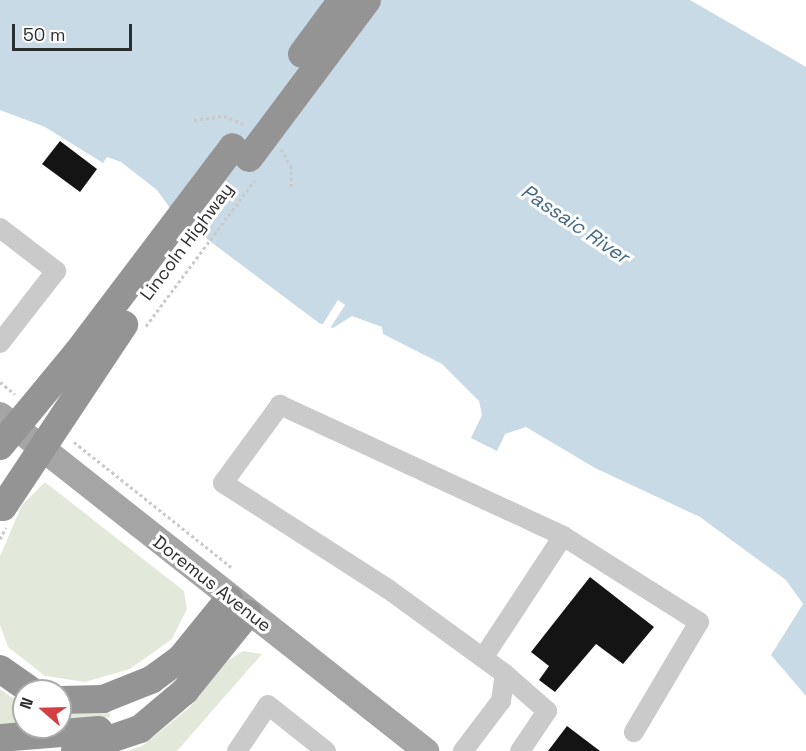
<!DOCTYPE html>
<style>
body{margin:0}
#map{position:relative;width:806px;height:751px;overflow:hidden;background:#fff;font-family:"Space Grotesk",sans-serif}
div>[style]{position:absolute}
.green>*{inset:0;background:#e2e9db}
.water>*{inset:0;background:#c9dae7}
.pier>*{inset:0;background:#fff}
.building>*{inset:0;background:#141414}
.path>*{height:3px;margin-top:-1.5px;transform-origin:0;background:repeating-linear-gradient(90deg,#cacaca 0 3px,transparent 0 6px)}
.minor>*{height:20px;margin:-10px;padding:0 10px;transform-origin:10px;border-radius:10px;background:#cacaca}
.major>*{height:26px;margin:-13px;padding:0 13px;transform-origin:13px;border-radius:13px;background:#a5a5a5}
.highway>*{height:28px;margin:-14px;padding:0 14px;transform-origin:14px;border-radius:14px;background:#949494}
.path-bridge>*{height:3px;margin-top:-1.5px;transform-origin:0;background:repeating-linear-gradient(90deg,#cacaca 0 3px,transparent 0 6px)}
.highway-bridge>*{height:28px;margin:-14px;padding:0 14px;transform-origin:14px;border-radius:14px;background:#949494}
span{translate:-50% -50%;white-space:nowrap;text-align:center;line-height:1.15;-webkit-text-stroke:6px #fff;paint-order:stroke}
.street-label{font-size:18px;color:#2d2d2d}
.water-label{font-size:20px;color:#436987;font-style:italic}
.north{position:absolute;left:12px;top:679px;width:60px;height:60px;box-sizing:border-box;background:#fff;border:2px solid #ababab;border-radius:50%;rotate:290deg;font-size:16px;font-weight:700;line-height:24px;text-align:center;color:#2d2d2d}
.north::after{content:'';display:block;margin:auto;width:21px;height:27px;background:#d53e42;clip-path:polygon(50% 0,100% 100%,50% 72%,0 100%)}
.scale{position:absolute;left:12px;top:24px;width:120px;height:27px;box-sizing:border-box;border:3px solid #2d2d2d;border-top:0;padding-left:8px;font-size:18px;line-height:21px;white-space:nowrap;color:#2d2d2d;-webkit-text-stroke:4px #fff;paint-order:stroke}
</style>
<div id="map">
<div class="green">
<div style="clip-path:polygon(45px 482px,184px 591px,187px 609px,172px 639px,130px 669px,85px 682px,45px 676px,8px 647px,0 625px,0 556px,22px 505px)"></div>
<div style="clip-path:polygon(243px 651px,262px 654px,177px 751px,127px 751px,142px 746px,190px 707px,227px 661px)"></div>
<div style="clip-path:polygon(0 689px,24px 706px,24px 724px,0 725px)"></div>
<div style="clip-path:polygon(109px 708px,110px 717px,60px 722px,60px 713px)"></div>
</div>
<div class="water">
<div style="clip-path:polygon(0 0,690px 0,806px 67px,806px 696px,771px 655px,803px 604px,786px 580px,700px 517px,595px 468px,526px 427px,505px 434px,497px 451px,471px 438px,482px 415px,479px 401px,442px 364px,383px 334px,382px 327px,352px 316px,333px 328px,319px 323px,175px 215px,157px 190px,121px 162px,107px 157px,103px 163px,45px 127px,0 110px)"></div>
</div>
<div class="pier">
<div style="clip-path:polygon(338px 300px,345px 305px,329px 330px,321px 327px)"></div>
</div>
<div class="building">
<div style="clip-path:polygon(60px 141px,97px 169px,80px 192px,42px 164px)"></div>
<div style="clip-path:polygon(590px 577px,654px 627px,623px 664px,596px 644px,555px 692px,539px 680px,549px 666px,531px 652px)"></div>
<div style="clip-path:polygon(567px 726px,600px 751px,548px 751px)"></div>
</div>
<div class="path">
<div style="left:194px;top:120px;width:30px;rotate:-8deg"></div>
<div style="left:224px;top:116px;width:24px;rotate:22deg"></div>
<div style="left:281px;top:149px;width:20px;rotate:60deg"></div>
<div style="left:291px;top:166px;width:22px;rotate:90deg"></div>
<div style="left:0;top:382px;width:19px;rotate:39deg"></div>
<div style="left:74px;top:442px;width:201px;rotate:38.5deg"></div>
<div style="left:0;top:539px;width:13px;rotate:-63deg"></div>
</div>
<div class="minor">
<div style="left:0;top:228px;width:71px;rotate:37.5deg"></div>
<div style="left:56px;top:271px;width:91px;rotate:127.9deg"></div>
<div style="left:483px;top:658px;width:146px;rotate:-56.7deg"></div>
<div style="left:563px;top:536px;width:161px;rotate:32.3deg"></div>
<div style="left:699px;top:622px;width:128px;rotate:120.6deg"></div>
<div style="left:505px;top:674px;width:56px;rotate:41.4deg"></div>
<div style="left:547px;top:711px;width:48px;rotate:124deg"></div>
<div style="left:237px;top:751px;width:55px;rotate:-56deg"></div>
<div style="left:268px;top:705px;width:74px;rotate:38.4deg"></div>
<div style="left:463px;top:751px;width:63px;rotate:-52.8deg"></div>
<div style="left:501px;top:701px;width:27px;rotate:-82deg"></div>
<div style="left:505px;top:674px;width:145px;rotate:-144deg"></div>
<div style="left:388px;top:589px;width:196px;rotate:-147.3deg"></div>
<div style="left:223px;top:483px;width:97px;rotate:-53.8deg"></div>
<div style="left:280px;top:405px;width:312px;rotate:24.8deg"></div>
</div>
<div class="major">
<div style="left:0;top:415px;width:543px;rotate:38.26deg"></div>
</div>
<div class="highway">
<div style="left:77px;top:353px;width:258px;rotate:-52.9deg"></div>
<div style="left:0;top:669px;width:38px;rotate:35deg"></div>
<div style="left:60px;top:700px;width:43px;rotate:-1.3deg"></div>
<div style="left:103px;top:699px;width:52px;rotate:-21.6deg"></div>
<div style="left:151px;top:680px;width:37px;rotate:-36deg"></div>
<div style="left:181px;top:658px;width:76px;rotate:-50.9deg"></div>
<div style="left:0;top:738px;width:99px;rotate:-4.6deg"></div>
<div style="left:75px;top:751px;width:69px;rotate:-18.7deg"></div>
<div style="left:140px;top:729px;width:59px;rotate:-40.2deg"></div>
<div style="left:185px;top:691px;width:100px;rotate:-51.1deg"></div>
</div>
<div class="path-bridge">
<div style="left:146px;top:326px;width:182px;rotate:-53.3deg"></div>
</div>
<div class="highway-bridge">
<div style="left:302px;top:54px;width:67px;rotate:-53.5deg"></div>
<div style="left:249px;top:158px;width:197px;rotate:-53.2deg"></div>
<div style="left:0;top:446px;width:121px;rotate:-50.4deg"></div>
<div style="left:3px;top:507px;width:219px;rotate:-56.4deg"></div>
</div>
<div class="street-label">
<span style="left:187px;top:242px;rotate:-53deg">Lincoln Highway</span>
<span style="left:212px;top:584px;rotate:38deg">Doremus Avenue</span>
</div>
<div class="water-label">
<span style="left:575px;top:224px;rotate:34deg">Passaic River</span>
</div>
<div class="north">N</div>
<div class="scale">50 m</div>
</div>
